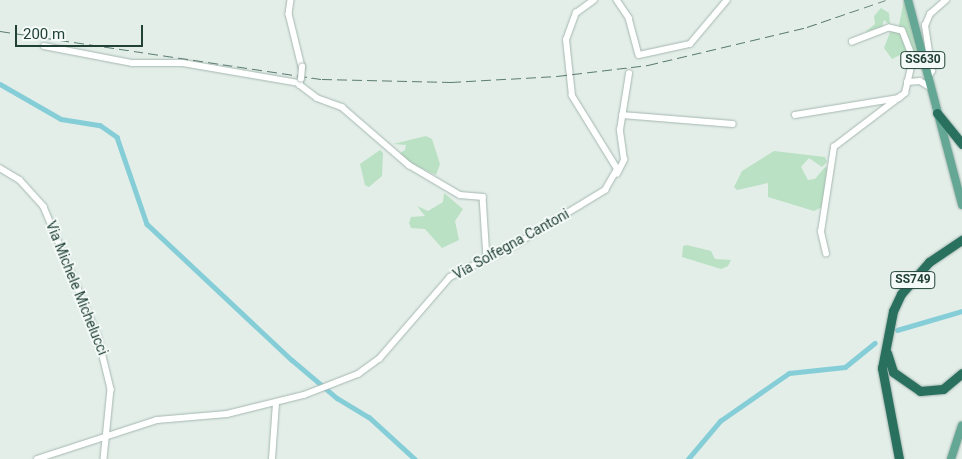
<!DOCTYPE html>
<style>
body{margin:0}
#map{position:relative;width:962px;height:459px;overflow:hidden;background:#e3eee9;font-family:Roboto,sans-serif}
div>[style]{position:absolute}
.green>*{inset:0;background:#bae1c3}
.canal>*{height:4.5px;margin:-2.25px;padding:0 2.25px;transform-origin:2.25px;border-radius:2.25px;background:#86ced7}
.roads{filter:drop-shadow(0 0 1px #a5b7b0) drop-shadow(0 0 1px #a5b7b0)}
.minor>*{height:5.5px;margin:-2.75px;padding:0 2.75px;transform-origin:2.75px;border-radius:2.75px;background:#fff}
.major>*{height:8px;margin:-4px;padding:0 4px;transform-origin:4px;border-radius:4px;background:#63a794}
.highway>*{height:9px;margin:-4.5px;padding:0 4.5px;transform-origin:4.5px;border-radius:4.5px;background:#2a705f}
.rail>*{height:1px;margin-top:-0.5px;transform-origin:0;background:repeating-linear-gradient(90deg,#5b7c72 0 10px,transparent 0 15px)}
.bridges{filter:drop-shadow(0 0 1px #a5b7b0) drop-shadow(0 0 1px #a5b7b0)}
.minor-bridge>*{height:5.5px;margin:-2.75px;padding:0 2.75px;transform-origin:2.75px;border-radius:2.75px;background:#fff}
span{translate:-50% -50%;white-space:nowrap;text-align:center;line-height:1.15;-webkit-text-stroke:4px #f4faf7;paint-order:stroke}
.shield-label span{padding:1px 4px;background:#f4faf7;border:1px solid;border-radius:4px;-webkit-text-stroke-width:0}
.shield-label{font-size:12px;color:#214137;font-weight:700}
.street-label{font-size:14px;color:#214137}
.scale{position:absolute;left:15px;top:25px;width:128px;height:22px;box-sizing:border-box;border:2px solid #214137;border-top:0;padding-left:6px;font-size:15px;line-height:18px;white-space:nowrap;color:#214137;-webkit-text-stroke:4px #f4faf7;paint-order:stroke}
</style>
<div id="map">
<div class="green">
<div style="clip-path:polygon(904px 0,917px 50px,916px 62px,899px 25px)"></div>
<div style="clip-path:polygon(881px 8px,889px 13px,890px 25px,884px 20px,882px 27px,865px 32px,875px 24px,874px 16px)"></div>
<div style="clip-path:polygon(891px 30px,901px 32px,908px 51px,892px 59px,884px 48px)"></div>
<div style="clip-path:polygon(426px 136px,432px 139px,440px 164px,436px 175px,405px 161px,399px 154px,405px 150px,406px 145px,393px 144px)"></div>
<div style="clip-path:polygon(380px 150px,383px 153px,382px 176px,369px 187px,365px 185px,360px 164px)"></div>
<div style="clip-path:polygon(774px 151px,825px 157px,827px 162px,822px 167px,809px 158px,801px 167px,808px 180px,815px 179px,825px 167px,829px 168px,822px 207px,814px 211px,768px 197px,768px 183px,737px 190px,734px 187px,742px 171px)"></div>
<div style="clip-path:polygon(444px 193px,463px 209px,455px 221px,459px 240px,442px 248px,425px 229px,411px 228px,409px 223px,411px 217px,425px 216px,417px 206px,428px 211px,443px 202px)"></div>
<div style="clip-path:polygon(687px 245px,711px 251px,715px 259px,731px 260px,728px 266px,721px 269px,682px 257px,683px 246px)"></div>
</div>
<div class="canal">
<div style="left:0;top:84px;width:70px;rotate:29.8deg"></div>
<div style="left:61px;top:119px;width:39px;rotate:9deg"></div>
<div style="left:100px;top:125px;width:21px;rotate:35deg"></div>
<div style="left:117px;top:137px;width:92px;rotate:71deg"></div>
<div style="left:147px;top:224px;width:199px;rotate:43.2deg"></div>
<div style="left:292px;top:360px;width:59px;rotate:40.2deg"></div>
<div style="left:337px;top:398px;width:37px;rotate:31deg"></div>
<div style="left:369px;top:417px;width:62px;rotate:42.4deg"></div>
<div style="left:897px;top:330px;width:68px;rotate:-16.3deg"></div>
<div style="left:688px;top:459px;width:50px;rotate:-49.9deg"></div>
<div style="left:720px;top:421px;width:84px;rotate:-34.8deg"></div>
<div style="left:789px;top:373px;width:56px;rotate:-6.1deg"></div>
<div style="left:845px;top:367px;width:38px;rotate:-39deg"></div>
</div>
<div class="roads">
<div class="minor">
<div style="left:291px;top:0;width:14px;rotate:98deg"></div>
<div style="left:289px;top:14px;width:55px;rotate:76.2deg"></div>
<div style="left:617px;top:0;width:22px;rotate:56deg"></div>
<div style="left:629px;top:18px;width:38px;rotate:75deg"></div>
<div style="left:639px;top:55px;width:52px;rotate:-12.2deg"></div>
<div style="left:690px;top:44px;width:57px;rotate:-49.9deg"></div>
<div style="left:44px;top:46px;width:90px;rotate:10.9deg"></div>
<div style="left:132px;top:63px;width:51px"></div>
<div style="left:183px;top:63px;width:118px;rotate:9.8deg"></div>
<div style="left:928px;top:77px;width:7px;rotate:-56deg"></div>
<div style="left:932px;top:71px;width:46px;rotate:-98.8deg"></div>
<div style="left:925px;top:26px;width:13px;rotate:-67deg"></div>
<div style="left:930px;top:14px;width:21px;rotate:-41deg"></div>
<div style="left:301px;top:79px;width:6px;rotate:99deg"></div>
<div style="left:300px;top:85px;width:21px;rotate:37deg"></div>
<div style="left:317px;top:98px;width:27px;rotate:20deg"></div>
<div style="left:342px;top:107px;width:89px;rotate:40.9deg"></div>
<div style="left:409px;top:165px;width:59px;rotate:30.5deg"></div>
<div style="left:460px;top:195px;width:23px;rotate:5deg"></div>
<div style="left:483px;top:197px;width:62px;rotate:86.3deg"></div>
<div style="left:907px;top:82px;width:13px;rotate:-4deg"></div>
<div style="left:920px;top:81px;width:12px;rotate:31deg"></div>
<div style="left:622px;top:115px;width:111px;rotate:4.6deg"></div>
<div style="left:795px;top:115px;width:105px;rotate:-9.3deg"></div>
<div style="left:899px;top:98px;width:8px;rotate:-40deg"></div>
<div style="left:905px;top:93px;width:35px;rotate:-77deg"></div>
<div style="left:913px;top:59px;width:30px;rotate:-111deg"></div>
<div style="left:902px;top:31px;width:13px;rotate:-167deg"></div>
<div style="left:889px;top:28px;width:39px;rotate:159deg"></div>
<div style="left:0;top:168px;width:23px;rotate:31deg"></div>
<div style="left:20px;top:180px;width:36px;rotate:48deg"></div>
<div style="left:44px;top:207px;width:140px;rotate:67.3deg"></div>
<div style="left:98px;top:336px;width:55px;rotate:76.2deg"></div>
<div style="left:111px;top:389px;width:70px;rotate:95.7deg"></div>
<div style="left:617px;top:174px;width:16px;rotate:-63deg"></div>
<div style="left:624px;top:160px;width:30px;rotate:-98deg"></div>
<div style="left:620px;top:130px;width:57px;rotate:-80.9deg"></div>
<div style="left:826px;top:254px;width:23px;rotate:-103deg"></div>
<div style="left:821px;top:232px;width:86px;rotate:-81.3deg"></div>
<div style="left:834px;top:147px;width:84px;rotate:-37.3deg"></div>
<div style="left:37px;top:459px;width:126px;rotate:-18deg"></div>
<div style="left:157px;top:420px;width:70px;rotate:-4.9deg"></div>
<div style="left:227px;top:414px;width:79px;rotate:-13.9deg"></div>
<div style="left:304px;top:395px;width:58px;rotate:-21.3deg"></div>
<div style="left:358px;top:374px;width:26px;rotate:-36deg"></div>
<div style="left:379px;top:359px;width:108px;rotate:-49.1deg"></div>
<div style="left:450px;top:277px;width:70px;rotate:-26.2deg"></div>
<div style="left:513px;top:246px;width:108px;rotate:-31.3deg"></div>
<div style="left:605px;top:190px;width:24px;rotate:-60deg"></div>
<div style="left:617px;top:169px;width:86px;rotate:-121.7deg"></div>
<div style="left:572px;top:96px;width:56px;rotate:-96.1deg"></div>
<div style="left:566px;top:40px;width:29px;rotate:-70deg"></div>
<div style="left:576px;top:13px;width:22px;rotate:-36deg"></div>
<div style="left:272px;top:459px;width:56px;rotate:-85.9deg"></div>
</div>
<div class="major">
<div style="left:908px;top:0;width:212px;rotate:75.2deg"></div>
<div style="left:951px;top:459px;width:35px;rotate:-72deg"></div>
</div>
<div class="highway">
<div style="left:937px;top:113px;width:40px;rotate:51deg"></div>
<div style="left:887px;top:353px;width:20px;rotate:72deg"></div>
<div style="left:893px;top:372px;width:33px;rotate:35deg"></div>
<div style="left:920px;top:391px;width:23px;rotate:-5deg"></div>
<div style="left:943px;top:389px;width:25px;rotate:-40deg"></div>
<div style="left:899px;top:459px;width:93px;rotate:-100.6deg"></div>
<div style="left:882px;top:368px;width:58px;rotate:-79.1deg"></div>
<div style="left:893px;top:311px;width:19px;rotate:-65deg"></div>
<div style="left:901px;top:294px;width:43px;rotate:-48.8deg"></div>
<div style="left:929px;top:262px;width:40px;rotate:-34deg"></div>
</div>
</div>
<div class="rail">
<div style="left:0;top:31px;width:326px;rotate:8.5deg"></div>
<div style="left:322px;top:79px;width:129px;rotate:1.3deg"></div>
<div style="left:451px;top:82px;width:106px;rotate:-3.2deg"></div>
<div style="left:557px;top:76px;width:92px;rotate:-6.9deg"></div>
<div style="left:648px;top:65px;width:163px;rotate:-13.4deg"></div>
<div style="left:807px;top:27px;width:83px;rotate:-18.9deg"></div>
</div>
<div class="bridges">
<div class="minor-bridge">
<div style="left:301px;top:79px;width:12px;rotate:-85deg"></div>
</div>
</div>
<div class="shield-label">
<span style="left:923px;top:60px">SS630</span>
<span style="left:913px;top:280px">SS749</span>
</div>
<div class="street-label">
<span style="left:511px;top:244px;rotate:-29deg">Via Solfegna Cantoni</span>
<span style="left:77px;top:288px;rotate:68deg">Via Michele Michelucci</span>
</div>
<div class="scale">200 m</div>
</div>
